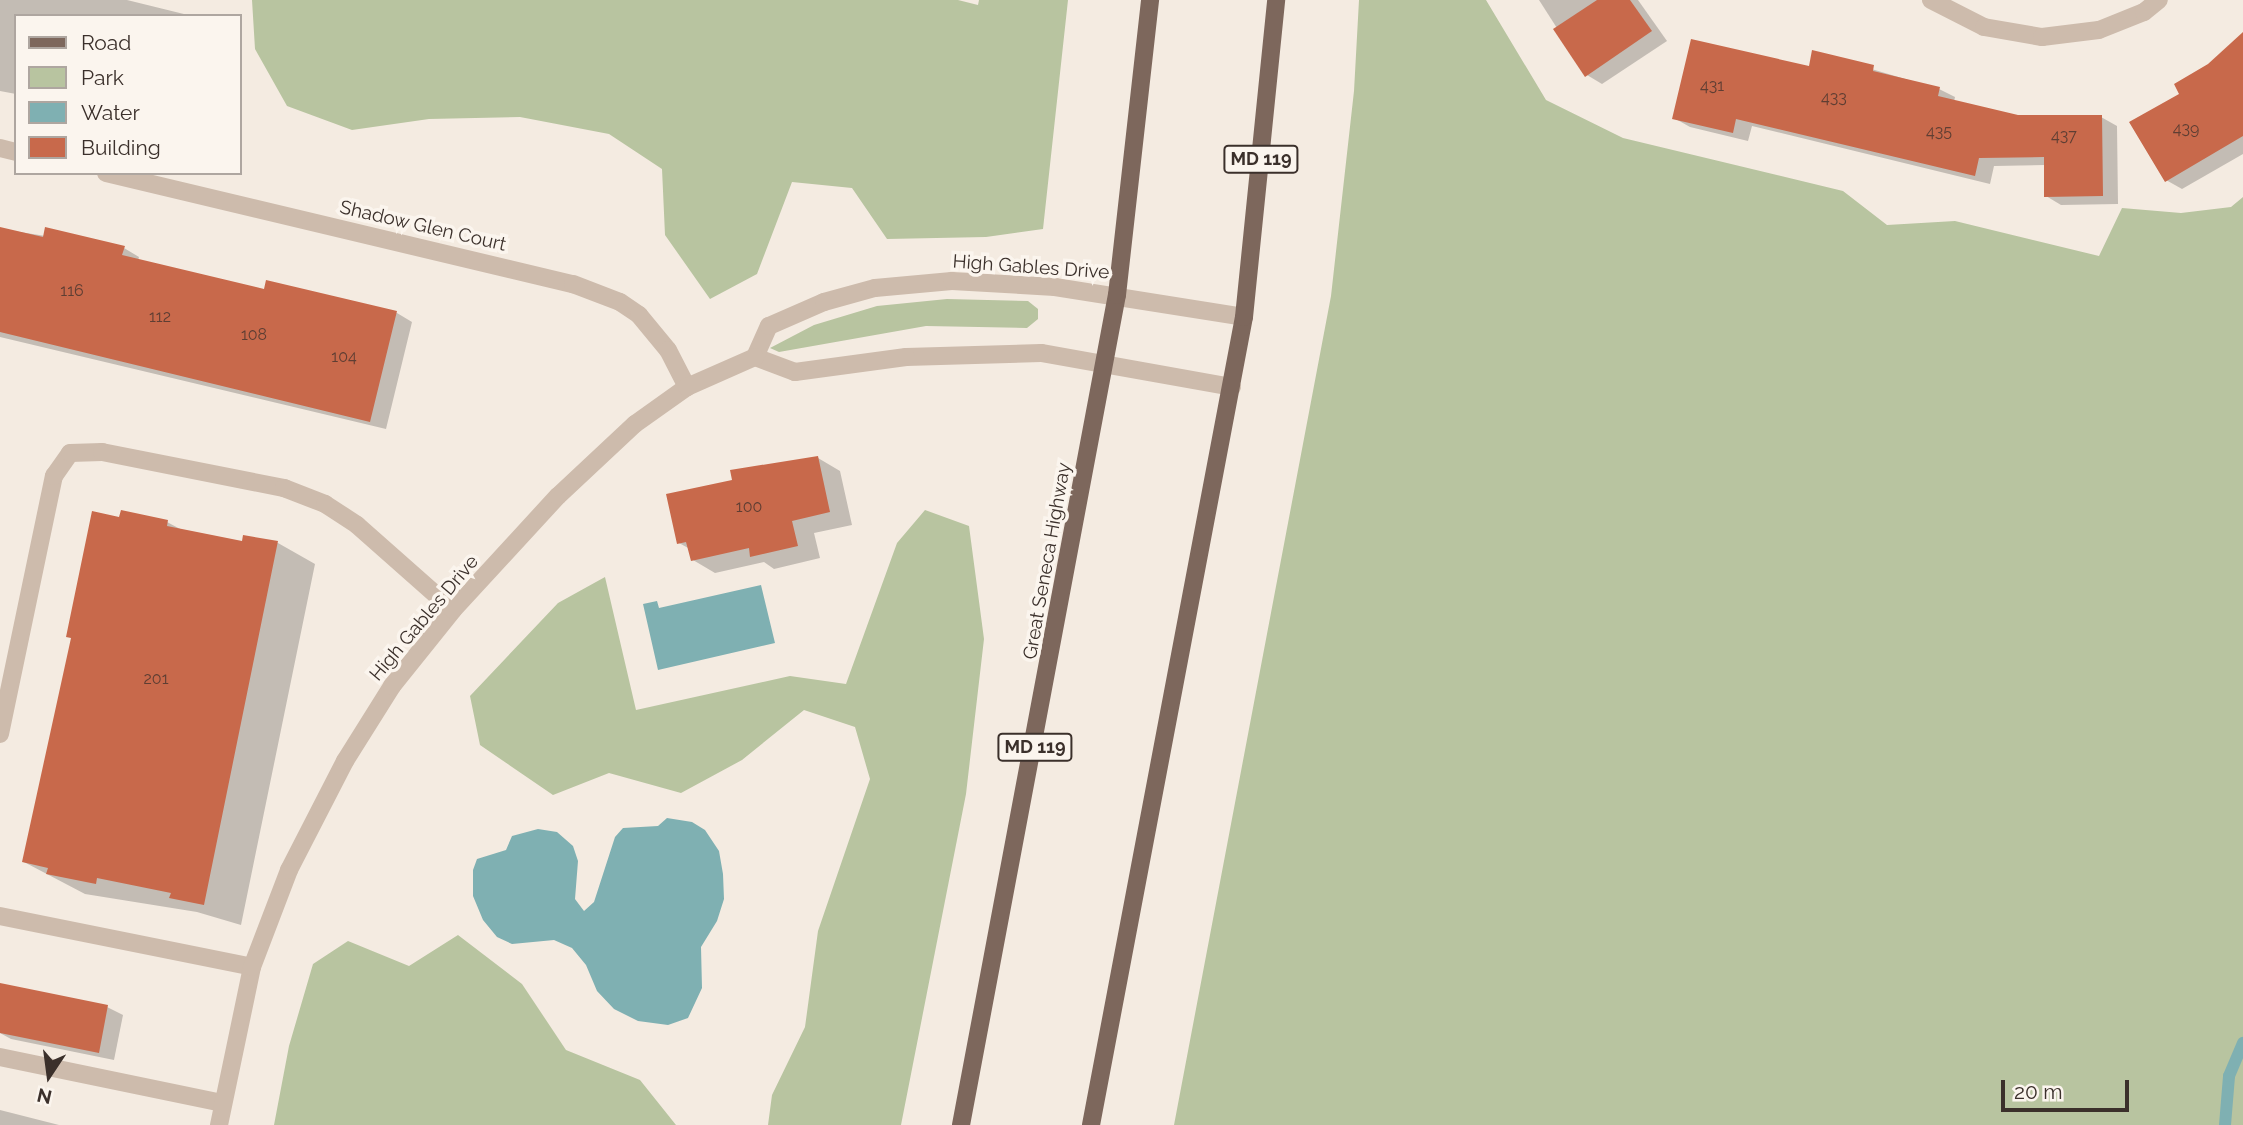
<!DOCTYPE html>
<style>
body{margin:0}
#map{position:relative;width:2243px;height:1125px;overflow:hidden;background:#f4ebe1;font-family:Raleway,sans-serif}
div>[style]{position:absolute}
.green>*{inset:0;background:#b8c4a0}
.water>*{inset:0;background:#7fb0b2}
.shadow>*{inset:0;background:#0003}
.stream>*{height:12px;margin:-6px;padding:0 6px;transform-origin:6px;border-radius:6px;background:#7fb0b2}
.building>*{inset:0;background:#c8694b}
.minor>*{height:18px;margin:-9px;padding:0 9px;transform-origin:9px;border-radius:9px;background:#cdbbac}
.major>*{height:18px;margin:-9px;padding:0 9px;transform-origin:9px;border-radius:9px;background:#7d675c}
span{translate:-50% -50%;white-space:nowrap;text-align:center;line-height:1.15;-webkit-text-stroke:7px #fbf5ee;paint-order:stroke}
.number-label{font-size:16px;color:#5e3e33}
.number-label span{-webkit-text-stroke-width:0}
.shield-label span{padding:2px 5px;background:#fbf5ee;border:2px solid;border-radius:5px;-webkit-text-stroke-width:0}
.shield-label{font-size:18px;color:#3b302b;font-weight:700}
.street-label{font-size:19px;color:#3b302b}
.legend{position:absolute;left:14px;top:14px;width:228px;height:161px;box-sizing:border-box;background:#fbf5ee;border:2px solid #aea6a0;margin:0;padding:9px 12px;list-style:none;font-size:21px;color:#3b302b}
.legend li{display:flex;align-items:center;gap:14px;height:35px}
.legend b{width:35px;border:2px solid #aea6a0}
.north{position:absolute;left:14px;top:1041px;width:70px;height:70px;-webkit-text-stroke:5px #fbf5ee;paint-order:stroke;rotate:193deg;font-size:19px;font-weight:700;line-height:28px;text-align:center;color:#3b302b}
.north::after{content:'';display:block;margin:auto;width:24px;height:32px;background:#3b302b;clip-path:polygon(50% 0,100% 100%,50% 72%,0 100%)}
.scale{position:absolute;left:2001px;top:1080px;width:128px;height:32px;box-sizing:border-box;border:4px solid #3b302b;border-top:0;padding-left:9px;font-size:21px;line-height:24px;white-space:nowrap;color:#3b302b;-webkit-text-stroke:5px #fbf5ee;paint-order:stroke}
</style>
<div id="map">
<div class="green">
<div style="clip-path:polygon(252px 0,958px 0,978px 5px,979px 0,1068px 0,1043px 229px,986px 237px,887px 239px,852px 188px,792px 182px,757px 274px,710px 299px,665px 235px,662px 169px,609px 134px,520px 117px,429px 119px,352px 130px,287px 106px,255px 49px)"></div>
<div style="clip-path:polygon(1359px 0,1486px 0,1546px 100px,1623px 138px,1843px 191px,1887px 225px,1955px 221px,2099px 256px,2122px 208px,2181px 213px,2231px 207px,2243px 197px,2243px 1125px,1174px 1125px,1331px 296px,1354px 91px)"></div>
<div style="clip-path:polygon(947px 299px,1028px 301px,1038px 309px,1038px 319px,1027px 328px,926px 326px,779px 352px,770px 348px,814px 325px,877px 306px)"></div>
<div style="clip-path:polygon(925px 510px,969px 526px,984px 639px,966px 794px,901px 1125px,768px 1125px,772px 1095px,805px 1027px,818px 931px,870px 779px,855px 727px,804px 710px,742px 760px,681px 793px,609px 773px,553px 795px,480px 745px,470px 696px,558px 603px,605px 577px,636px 710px,790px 676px,846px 684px,897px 543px)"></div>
<div style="clip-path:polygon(458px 935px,522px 984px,566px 1050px,640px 1080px,676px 1125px,274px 1125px,289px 1046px,313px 964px,348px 941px,409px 966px)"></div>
</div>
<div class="water">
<div style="clip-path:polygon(761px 585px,775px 643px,658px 670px,643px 604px,657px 601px,659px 608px)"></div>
<div style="clip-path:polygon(667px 818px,692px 822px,705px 830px,719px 851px,723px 874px,724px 899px,717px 921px,701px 947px,702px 988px,688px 1018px,668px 1025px,638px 1021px,614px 1009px,597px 991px,586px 965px,572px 948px,554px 940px,512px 944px,497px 937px,483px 920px,473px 896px,473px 870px,477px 859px,506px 850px,512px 836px,538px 829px,557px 832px,573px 846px,578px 861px,575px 899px,584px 911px,594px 902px,615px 837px,623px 828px,658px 826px)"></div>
</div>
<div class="shadow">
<div style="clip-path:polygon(0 0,127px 0,192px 16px,16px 16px,16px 94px,0 91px)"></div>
<div style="clip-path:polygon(1539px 0,1638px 0,1667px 41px,1602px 84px,1587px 75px)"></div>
<div style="clip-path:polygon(2243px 34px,2243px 154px,2182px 189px,2166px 180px,2210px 65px)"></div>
<div style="clip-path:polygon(1814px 52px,1939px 89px,1955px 97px,1954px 102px,2017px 117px,2101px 117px,2117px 126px,2118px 204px,2061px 205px,2046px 196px,2045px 165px,1994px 166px,1990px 184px,1752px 126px,1748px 141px,1690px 127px,1674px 118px,1810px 68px)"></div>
<div style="clip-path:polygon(0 229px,124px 248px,139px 257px,138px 261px,265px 291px,267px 282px,397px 313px,412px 322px,386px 429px,0 337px)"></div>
<div style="clip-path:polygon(818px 458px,840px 471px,852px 525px,814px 533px,820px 558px,774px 569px,764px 562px,715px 573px,693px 560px,690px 549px,679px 543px,734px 481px)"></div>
<div style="clip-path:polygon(120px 519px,167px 522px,182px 530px,243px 543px,245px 537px,278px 543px,315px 564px,241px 925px,197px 912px,85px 894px,24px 862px)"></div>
<div style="clip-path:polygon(0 1007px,107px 1007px,123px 1015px,114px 1060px,11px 1039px,0 1033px)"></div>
<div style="clip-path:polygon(0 1110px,59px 1125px,0 1125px)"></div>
</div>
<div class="stream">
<div style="left:2225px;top:1125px;width:49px;rotate:-85.3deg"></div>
<div style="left:2229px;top:1076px;width:36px;rotate:-67deg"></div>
</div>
<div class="building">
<div style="clip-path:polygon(1597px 0,1630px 0,1652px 31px,1585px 77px,1553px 29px)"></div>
<div style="clip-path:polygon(2243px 32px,2243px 136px,2165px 182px,2129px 122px,2179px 94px,2174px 84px,2208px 64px)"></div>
<div style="clip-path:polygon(1691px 39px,1809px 66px,1812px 50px,1874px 65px,1873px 71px,1940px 87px,1938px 96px,2018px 115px,2102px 115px,2103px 196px,2044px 197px,2044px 157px,1979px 158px,1975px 176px,1736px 119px,1733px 133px,1672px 119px)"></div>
<div style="clip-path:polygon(0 227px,43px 237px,45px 227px,125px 246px,122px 255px,264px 289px,266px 280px,397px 311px,370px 422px,0 332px)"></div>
<div style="clip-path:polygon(818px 456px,830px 512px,792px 521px,798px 546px,750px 557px,749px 548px,691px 561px,686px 542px,677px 544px,666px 494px,732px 480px,730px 470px)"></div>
<div style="clip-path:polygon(121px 510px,168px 520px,167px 526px,242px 541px,243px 535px,278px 541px,204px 905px,169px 898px,171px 893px,97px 878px,96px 884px,46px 874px,48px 868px,22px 862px,71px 638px,66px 637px,92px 511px,119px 517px)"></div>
<div style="clip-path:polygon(0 983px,108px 1005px,99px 1053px,0 1033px)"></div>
</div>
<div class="minor">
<div style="left:1931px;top:0;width:59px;rotate:27deg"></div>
<div style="left:1984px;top:27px;width:59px;rotate:9.8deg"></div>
<div style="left:2042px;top:37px;width:57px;rotate:-7deg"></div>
<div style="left:2099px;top:30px;width:48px;rotate:-21.8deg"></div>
<div style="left:2144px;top:12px;width:19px;rotate:-39deg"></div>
<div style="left:0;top:148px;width:16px;rotate:14deg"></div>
<div style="left:106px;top:173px;width:480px;rotate:13.4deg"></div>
<div style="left:573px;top:284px;width:50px;rotate:21deg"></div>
<div style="left:620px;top:302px;width:23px;rotate:34deg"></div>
<div style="left:639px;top:315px;width:45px;rotate:50.4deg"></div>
<div style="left:668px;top:350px;width:42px;rotate:62.8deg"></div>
<div style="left:1232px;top:387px;width:194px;rotate:-169.9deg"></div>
<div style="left:1041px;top:353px;width:135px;rotate:178.3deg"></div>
<div style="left:906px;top:357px;width:112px;rotate:172.3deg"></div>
<div style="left:795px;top:372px;width:43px;rotate:-159.4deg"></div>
<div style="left:755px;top:357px;width:34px;rotate:-66deg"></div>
<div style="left:769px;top:326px;width:60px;rotate:-23.6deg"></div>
<div style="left:824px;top:302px;width:53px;rotate:-15.4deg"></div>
<div style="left:875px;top:288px;width:77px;rotate:-5.2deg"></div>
<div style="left:952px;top:281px;width:103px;rotate:3.3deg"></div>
<div style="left:1055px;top:287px;width:191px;rotate:9deg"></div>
<div style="left:0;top:734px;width:264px;rotate:-78.2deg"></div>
<div style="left:54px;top:476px;width:28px;rotate:-55deg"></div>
<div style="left:70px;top:453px;width:32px;rotate:-2deg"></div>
<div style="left:102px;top:452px;width:186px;rotate:11.2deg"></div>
<div style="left:284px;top:488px;width:44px;rotate:21.3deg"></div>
<div style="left:325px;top:504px;width:38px;rotate:33deg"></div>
<div style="left:357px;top:525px;width:128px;rotate:41.5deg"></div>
<div style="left:0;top:916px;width:257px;rotate:11.4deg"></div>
<div style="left:0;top:1057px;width:227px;rotate:11.7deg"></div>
<div style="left:219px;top:1125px;width:161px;rotate:-78.2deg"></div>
<div style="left:252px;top:967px;width:104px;rotate:-69.1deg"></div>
<div style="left:289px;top:870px;width:123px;rotate:-62.8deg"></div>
<div style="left:345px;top:761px;width:89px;rotate:-57.9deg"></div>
<div style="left:392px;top:686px;width:97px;rotate:-51.2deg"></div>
<div style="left:453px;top:610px;width:155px;rotate:-47.4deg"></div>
<div style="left:558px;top:496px;width:105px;rotate:-43.1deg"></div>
<div style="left:635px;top:424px;width:64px;rotate:-35.4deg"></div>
<div style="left:687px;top:387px;width:74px;rotate:-23.8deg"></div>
</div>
<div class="major">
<div style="left:961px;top:1125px;width:845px;rotate:-79.36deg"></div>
<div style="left:1117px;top:295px;width:297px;rotate:-83.6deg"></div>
<div style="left:1091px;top:1125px;width:822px;rotate:-79.28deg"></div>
<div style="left:1244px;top:317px;width:319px;rotate:-84.2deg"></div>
</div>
<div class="number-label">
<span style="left:1712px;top:86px">431</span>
<span style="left:1834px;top:98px">433</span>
<span style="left:2186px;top:129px">439</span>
<span style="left:1939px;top:132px">435</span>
<span style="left:2064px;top:136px">437</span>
<span style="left:72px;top:291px">116</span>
<span style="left:160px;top:317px">112</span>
<span style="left:254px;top:335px">108</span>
<span style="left:344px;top:357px">104</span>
<span style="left:749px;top:507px">100</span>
<span style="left:156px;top:679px">201</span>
</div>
<div class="shield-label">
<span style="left:1261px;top:159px">MD 119</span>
<span style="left:1035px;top:747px">MD 119</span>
</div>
<div class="street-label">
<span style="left:423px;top:226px;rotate:13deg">Shadow Glen Court</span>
<span style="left:1031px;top:267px;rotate:4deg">High Gables Drive</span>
<span style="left:1047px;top:561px;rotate:-80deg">Great Seneca Highway</span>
<span style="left:424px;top:618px;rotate:-50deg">High Gables Drive</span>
</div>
<ul class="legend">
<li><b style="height:9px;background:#7d675c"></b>Road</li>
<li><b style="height:19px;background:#b8c4a0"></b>Park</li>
<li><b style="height:19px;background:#7fb0b2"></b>Water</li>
<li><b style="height:19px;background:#c8694b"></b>Building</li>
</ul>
<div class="north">N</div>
<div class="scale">20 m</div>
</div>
